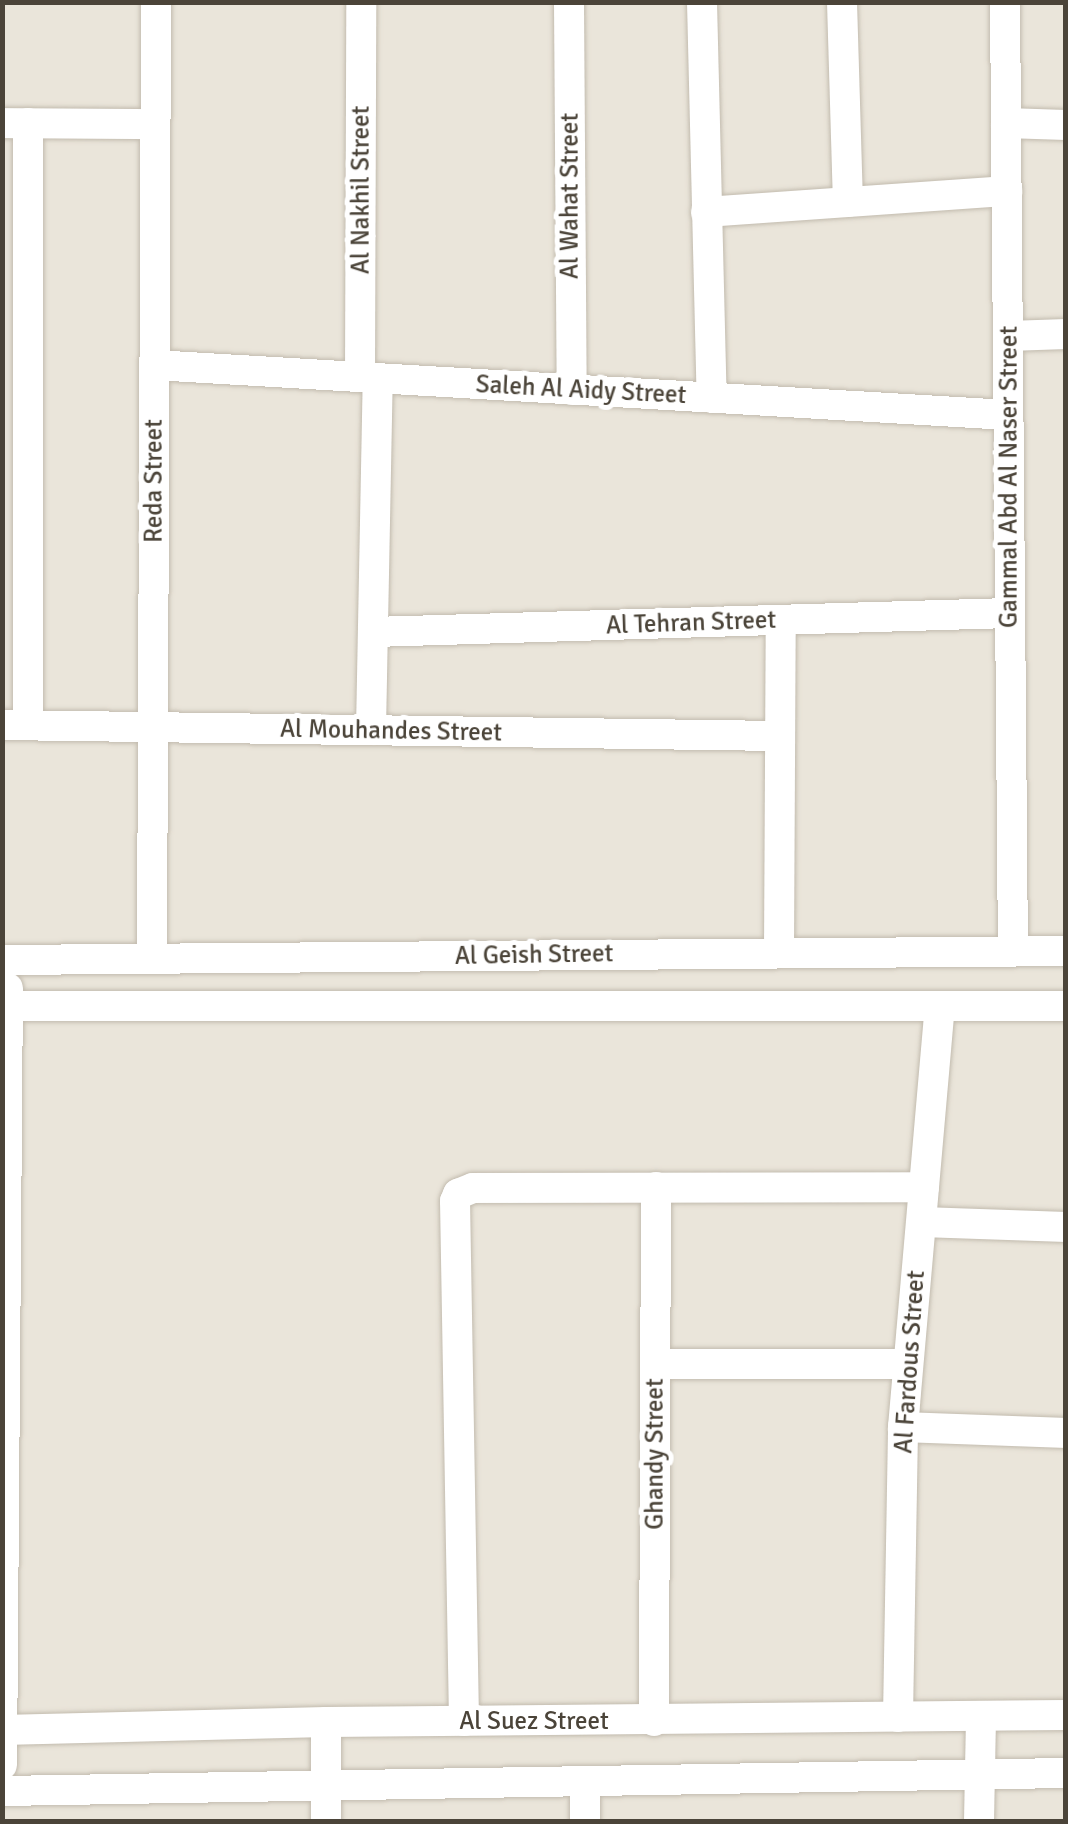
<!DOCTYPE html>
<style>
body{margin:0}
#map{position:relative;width:1068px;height:1824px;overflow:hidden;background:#f6f3ec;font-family:Signika,sans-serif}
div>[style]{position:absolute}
.residential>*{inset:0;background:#eae5da}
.roads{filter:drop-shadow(0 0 2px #c2bbae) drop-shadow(0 0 2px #c2bbae)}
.street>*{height:30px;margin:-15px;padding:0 15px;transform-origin:15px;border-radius:15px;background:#fff}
span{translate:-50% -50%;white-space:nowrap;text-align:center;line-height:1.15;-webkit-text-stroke:10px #fff;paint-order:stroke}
.street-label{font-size:25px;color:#4b4439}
.frame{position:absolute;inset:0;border:5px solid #4b4439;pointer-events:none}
</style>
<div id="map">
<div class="residential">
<div style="clip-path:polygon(3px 3px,1065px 3px,1065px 1821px,3px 1821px)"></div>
</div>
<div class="roads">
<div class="street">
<div style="left:569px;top:2px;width:388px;rotate:89.6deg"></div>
<div style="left:702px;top:2px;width:396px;rotate:88.6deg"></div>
<div style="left:842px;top:2px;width:200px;rotate:88.3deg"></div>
<div style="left:1005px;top:2px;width:949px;rotate:89.52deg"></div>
<div style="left:2px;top:123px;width:153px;rotate:0.4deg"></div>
<div style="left:1006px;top:123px;width:60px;rotate:1.9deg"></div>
<div style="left:706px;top:212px;width:302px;rotate:-4deg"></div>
<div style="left:1009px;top:336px;width:57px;rotate:-2deg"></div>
<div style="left:154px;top:365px;width:855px;rotate:3.35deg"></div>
<div style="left:360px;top:377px;width:375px;rotate:-89.8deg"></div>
<div style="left:373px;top:632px;width:637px;rotate:-1.71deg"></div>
<div style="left:2px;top:725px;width:778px;rotate:0.81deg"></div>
<div style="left:28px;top:725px;width:602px;rotate:-90deg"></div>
<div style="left:371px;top:730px;width:351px;rotate:-88.9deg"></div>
<div style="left:779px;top:953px;width:333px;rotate:-89.7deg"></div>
<div style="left:152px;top:959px;width:957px;rotate:-89.76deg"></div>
<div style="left:2px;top:960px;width:1064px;rotate:-0.48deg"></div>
<div style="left:2px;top:1006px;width:1064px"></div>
<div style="left:922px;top:1222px;width:144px;rotate:2deg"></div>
<div style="left:656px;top:1364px;width:252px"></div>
<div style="left:903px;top:1427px;width:163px;rotate:2.1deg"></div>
<div style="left:898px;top:1717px;width:290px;rotate:-89deg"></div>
<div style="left:903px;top:1427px;width:422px;rotate:-85deg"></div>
<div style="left:464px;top:1721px;width:520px;rotate:-90.99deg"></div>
<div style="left:455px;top:1201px;width:8px;rotate:-67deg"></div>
<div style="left:458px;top:1194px;width:16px;rotate:-22deg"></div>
<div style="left:473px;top:1188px;width:451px;rotate:-0.1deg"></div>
<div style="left:654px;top:1721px;width:534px;rotate:-89.79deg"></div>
<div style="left:326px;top:1722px;width:100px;rotate:90deg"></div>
<div style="left:2px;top:1730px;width:324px;rotate:-1.4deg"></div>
<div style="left:326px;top:1722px;width:740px;rotate:-0.54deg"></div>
<div style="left:2px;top:1765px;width:777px;rotate:-89.56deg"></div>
<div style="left:585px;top:1781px;width:41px;rotate:90deg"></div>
<div style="left:2px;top:1791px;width:1064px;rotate:-0.97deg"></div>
<div style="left:979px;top:1822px;width:106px;rotate:-88.9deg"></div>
</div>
</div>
<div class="street-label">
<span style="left:361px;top:190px;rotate:-90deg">Al Nakhil Street</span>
<span style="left:570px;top:196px;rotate:-90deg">Al Wahat Street</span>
<span style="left:581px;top:390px;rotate:3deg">Saleh Al Aidy Street</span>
<span style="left:1009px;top:477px;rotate:-90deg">Gammal Abd Al Naser Street</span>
<span style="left:154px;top:481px;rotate:-90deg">Reda Street</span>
<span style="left:691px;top:623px;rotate:-2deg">Al Tehran Street</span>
<span style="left:391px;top:731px;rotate:1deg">Al Mouhandes Street</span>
<span style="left:534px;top:955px;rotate:-1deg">Al Geish Street</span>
<span style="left:910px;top:1362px;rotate:-86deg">Al Fardous Street</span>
<span style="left:655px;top:1454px;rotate:-90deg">Ghandy Street</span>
<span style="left:534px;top:1721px">Al Suez Street</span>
</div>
<div class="frame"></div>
</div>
